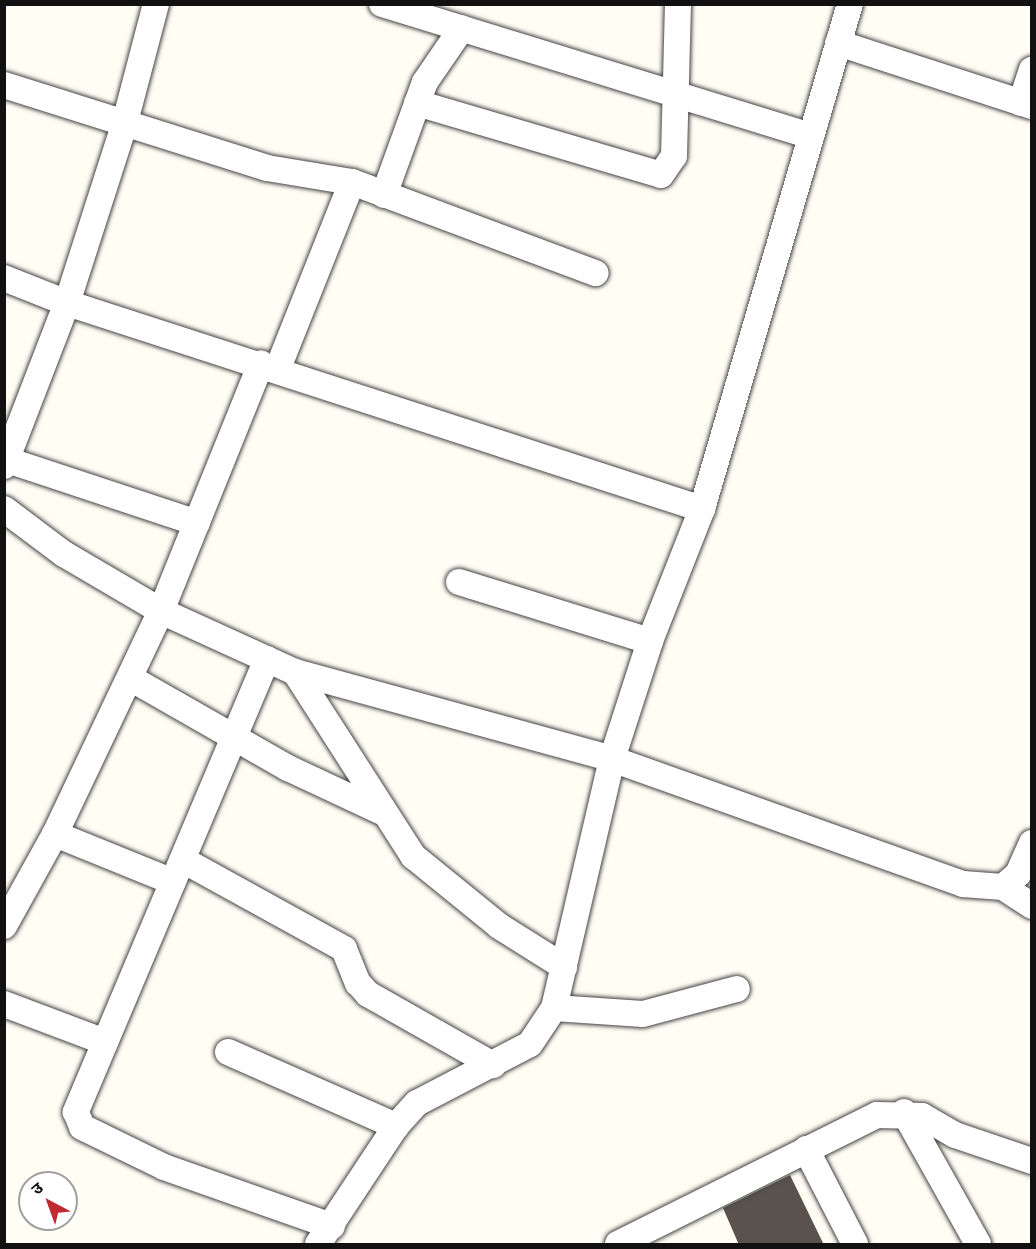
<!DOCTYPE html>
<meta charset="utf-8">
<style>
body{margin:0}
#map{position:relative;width:1036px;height:1249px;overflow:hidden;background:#fffdf4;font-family:"Times New Roman","Noto Sans Devanagari",serif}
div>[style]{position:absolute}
.building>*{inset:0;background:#59524d}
.roads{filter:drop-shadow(0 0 2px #444) drop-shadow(0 0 2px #444)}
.minor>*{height:26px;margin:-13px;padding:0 13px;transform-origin:13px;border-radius:13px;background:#fff}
span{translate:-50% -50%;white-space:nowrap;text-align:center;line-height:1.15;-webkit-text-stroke:6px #fff;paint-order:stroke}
.frame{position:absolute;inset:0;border:6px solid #111;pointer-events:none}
.north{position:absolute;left:18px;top:1171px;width:60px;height:60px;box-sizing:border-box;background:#fff;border:2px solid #a0a0a0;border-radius:50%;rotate:319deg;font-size:16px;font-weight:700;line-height:24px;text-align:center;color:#111}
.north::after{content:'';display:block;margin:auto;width:21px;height:27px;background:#c02930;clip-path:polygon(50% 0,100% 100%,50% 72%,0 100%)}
</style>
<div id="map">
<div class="building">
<div style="clip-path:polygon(790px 1175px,824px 1245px,739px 1245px,723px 1208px)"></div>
</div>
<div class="roads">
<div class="minor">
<div style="left:382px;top:4px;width:449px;rotate:17.1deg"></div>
<div style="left:838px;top:43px;width:204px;rotate:18deg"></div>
<div style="left:4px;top:85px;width:276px;rotate:17.5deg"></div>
<div style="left:267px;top:168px;width:86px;rotate:9.4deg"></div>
<div style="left:352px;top:182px;width:260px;rotate:20.5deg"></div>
<div style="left:417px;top:103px;width:254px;rotate:16.4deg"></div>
<div style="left:661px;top:175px;width:23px;rotate:-56deg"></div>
<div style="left:674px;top:156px;width:152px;rotate:-88.5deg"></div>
<div style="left:1021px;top:103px;width:35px;rotate:-72deg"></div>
<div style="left:384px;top:195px;width:120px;rotate:-70.1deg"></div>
<div style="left:425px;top:82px;width:65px;rotate:-55.6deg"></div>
<div style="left:4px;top:278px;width:68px;rotate:21.6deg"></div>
<div style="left:67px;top:303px;width:668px;rotate:17.97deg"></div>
<div style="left:278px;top:368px;width:200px;rotate:-68.3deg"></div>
<div style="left:7px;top:460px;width:200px;rotate:18.3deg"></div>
<div style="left:4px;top:466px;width:175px;rotate:-68.9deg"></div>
<div style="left:67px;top:303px;width:190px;rotate:-72.2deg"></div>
<div style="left:125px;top:122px;width:122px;rotate:-75.3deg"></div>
<div style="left:4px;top:509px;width:75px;rotate:36.9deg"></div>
<div style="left:64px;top:554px;width:113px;rotate:30.4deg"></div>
<div style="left:161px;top:611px;width:147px;rotate:24.5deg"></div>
<div style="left:295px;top:672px;width:329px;rotate:15.3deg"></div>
<div style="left:612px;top:759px;width:373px;rotate:19.6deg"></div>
<div style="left:963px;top:884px;width:40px;rotate:4.3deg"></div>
<div style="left:1003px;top:887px;width:20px;rotate:-41deg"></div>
<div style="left:1018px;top:874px;width:34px;rotate:-66deg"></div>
<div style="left:459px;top:582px;width:200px;rotate:17.2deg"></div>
<div style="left:267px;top:659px;width:492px;rotate:112.9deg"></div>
<div style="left:76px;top:1112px;width:16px;rotate:68deg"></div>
<div style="left:82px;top:1127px;width:91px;rotate:26deg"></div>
<div style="left:164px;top:1167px;width:178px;rotate:19.4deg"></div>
<div style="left:295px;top:672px;width:219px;rotate:57.3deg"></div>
<div style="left:413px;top:856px;width:111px;rotate:39.1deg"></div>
<div style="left:499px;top:926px;width:77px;rotate:32.2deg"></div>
<div style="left:130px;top:678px;width:182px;rotate:29.7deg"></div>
<div style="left:288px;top:768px;width:102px;rotate:25.1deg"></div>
<div style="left:55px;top:834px;width:127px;rotate:22.1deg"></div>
<div style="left:183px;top:860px;width:184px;rotate:28.9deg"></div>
<div style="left:344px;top:949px;width:37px;rotate:68deg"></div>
<div style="left:358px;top:983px;width:15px;rotate:48deg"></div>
<div style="left:368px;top:994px;width:144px;rotate:29.6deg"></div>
<div style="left:1003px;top:887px;width:35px;rotate:33deg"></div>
<div style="left:4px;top:926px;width:105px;rotate:-61deg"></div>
<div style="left:55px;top:834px;width:247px;rotate:-64.6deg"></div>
<div style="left:161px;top:611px;width:267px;rotate:-68deg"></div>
<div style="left:4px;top:1004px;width:108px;rotate:20.6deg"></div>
<div style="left:554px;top:1008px;width:89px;rotate:3.9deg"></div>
<div style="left:643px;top:1014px;width:97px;rotate:-14.9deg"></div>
<div style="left:228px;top:1052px;width:184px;rotate:23.8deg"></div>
<div style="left:904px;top:1112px;width:151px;rotate:60.7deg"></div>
<div style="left:806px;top:1149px;width:107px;rotate:62.7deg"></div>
<div style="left:318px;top:1244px;width:141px;rotate:-56.5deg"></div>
<div style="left:396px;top:1126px;width:31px;rotate:-48deg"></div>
<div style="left:417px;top:1103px;width:127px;rotate:-27.6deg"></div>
<div style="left:530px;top:1044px;width:43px;rotate:-56.3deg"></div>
<div style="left:554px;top:1008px;width:256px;rotate:-76.9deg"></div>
<div style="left:612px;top:759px;width:124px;rotate:-72.1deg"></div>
<div style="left:650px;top:641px;width:142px;rotate:-68.5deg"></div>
<div style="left:702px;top:509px;width:526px;rotate:-73.67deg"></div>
<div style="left:618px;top:1244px;width:289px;rotate:-26.5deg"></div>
<div style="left:877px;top:1115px;width:45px;rotate:1.3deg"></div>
<div style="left:922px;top:1116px;width:38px;rotate:30deg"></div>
<div style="left:955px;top:1135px;width:81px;rotate:18.7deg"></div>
</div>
</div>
<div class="frame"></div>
<div class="north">उ</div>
</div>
